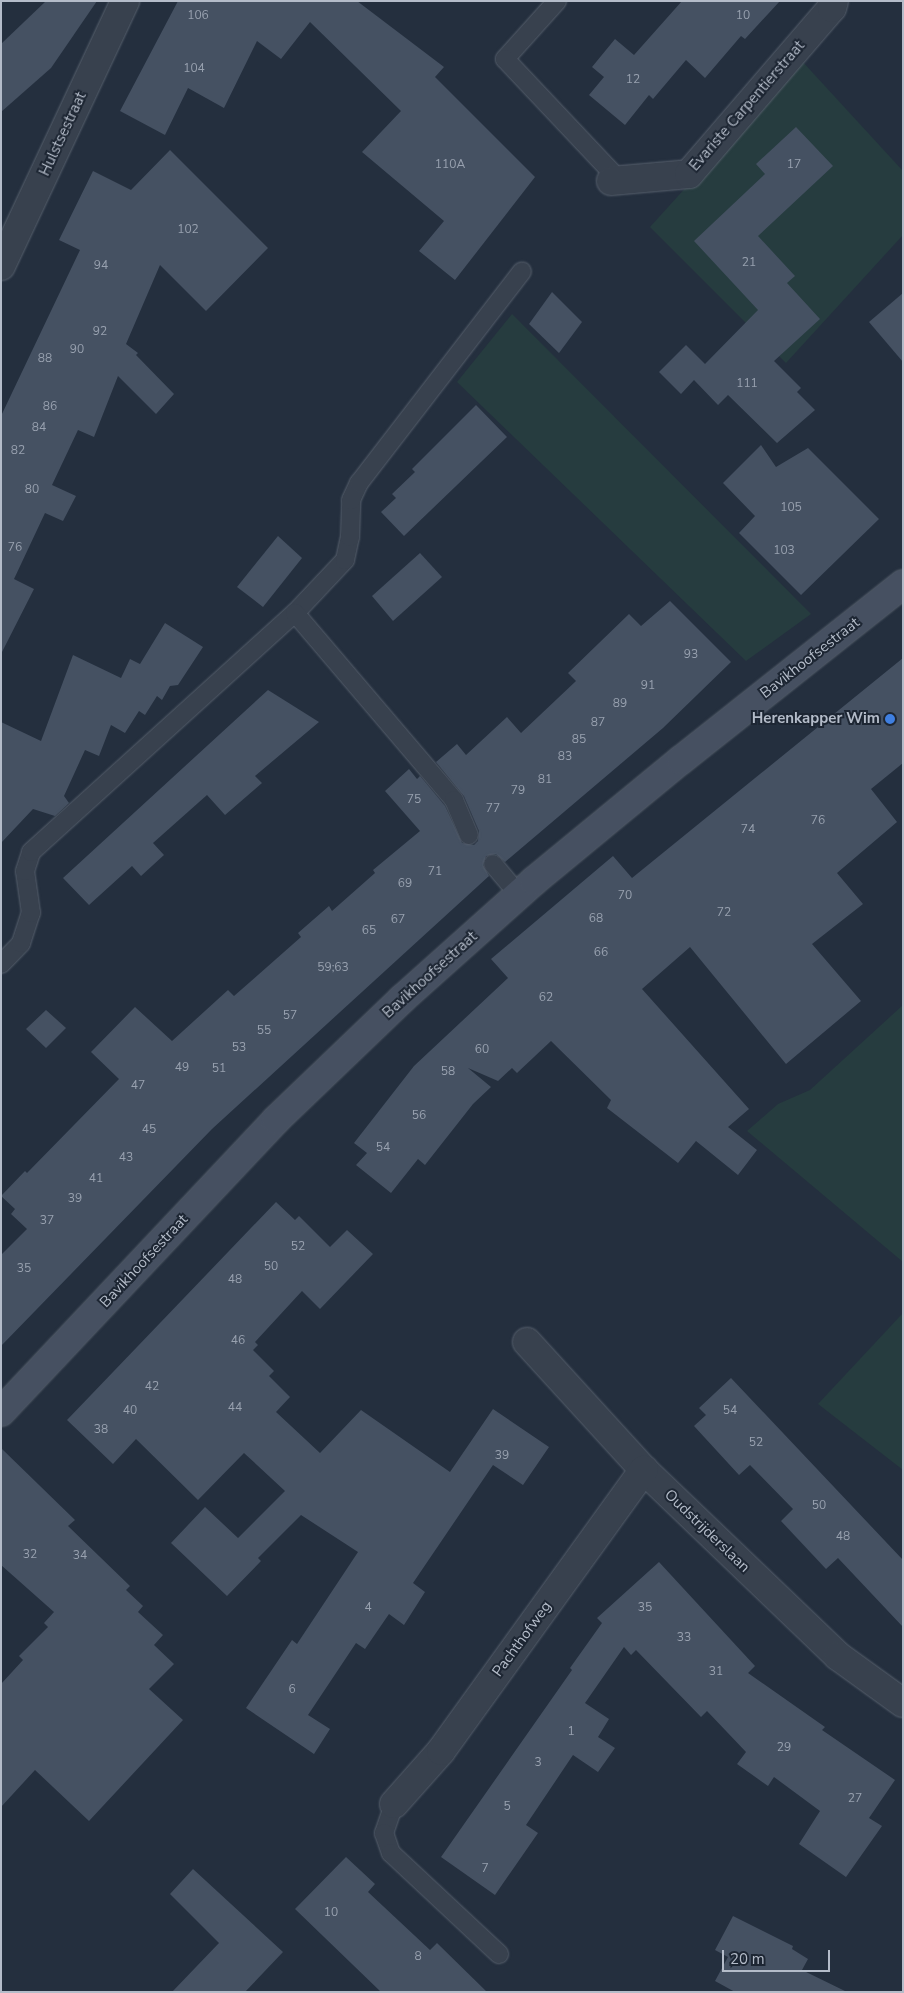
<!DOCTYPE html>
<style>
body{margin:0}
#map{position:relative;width:904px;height:1993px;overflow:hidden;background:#242f3e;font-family:"Nunito Sans",sans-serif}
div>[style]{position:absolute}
.green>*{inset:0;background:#263c3f}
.building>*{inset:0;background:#455162}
.roads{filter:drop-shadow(0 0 1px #565f6c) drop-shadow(0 0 1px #565f6c)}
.lane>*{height:18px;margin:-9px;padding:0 9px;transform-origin:9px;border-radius:9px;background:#38414e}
.street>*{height:28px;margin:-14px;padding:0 14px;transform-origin:14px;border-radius:14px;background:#38414e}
.secondary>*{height:28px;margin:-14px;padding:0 14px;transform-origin:14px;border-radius:14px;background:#465061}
.dots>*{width:14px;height:14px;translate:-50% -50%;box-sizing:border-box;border:2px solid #1d2633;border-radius:50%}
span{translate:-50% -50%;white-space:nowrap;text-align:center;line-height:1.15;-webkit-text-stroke:4px #1d2633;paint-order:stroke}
.number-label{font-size:12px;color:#98a1af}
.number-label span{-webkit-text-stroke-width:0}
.street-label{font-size:15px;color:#b4bcc9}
.poi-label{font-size:15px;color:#b4bcc9;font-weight:700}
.right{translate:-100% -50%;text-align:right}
.frame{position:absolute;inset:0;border:2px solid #b4bcc9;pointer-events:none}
.scale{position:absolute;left:722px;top:1950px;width:108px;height:22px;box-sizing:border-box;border:2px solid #b4bcc9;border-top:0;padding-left:6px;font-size:15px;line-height:18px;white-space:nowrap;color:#b4bcc9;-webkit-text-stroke:4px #1d2633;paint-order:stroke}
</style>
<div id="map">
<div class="green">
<div style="clip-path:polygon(801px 60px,903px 171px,903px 235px,786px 363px,650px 227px)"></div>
<div style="clip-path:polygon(512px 314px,811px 614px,746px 661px,457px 382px)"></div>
<div style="clip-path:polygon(903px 1005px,903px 1262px,747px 1131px,778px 1104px,810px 1090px)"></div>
<div style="clip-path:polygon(903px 1313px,903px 1470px,818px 1404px)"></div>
</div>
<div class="building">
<div style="clip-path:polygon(46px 1px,97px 1px,51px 68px,1px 112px,1px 44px)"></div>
<div style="clip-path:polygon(178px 1px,357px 1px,444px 67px,435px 77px,535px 177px,455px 280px,419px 251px,444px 221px,362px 152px,401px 111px,310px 22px,281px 59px,257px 41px,224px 108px,188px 88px,165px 135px,120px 111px)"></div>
<div style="clip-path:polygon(682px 1px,780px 1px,745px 39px,741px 36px,705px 78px,686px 60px,653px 99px,649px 95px,625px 125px,589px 95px,604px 77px,592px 67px,615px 39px,634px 55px)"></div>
<div style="clip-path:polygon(796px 127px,833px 166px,758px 236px,795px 276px,787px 283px,820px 319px,774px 361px,801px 388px,797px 392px,815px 410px,777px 443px,728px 395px,718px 405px,694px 380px,681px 394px,659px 372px,686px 345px,705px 364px,758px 310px,694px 241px,765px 174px,756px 164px)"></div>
<div style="clip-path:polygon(170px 150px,268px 248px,206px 311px,160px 265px,126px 344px,138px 353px,136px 355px,174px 394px,156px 414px,118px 376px,94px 437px,78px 430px,52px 485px,76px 496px,63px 521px,45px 513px,14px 579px,34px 589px,1px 654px,1px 416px,80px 250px,59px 240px,93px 171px,131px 190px)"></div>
<div style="clip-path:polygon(552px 292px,582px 322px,559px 353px,529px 324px)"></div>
<div style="clip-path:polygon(903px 293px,903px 362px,869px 322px)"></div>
<div style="clip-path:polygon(476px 405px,507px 437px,404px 536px,381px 512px,396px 498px,392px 494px,415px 472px,412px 469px)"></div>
<div style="clip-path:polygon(761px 445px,776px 467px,808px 448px,879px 519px,801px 595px,739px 533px,755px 516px,723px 483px)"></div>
<div style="clip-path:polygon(278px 536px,302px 558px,263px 607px,237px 587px)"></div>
<div style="clip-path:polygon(420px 553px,442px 577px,393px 621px,372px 596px)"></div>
<div style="clip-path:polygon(670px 601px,731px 662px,663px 728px,505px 862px,496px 854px,486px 856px,483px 865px,489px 876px,212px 1129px,1px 1346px,1px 1255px,27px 1229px,11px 1214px,15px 1209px,1px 1196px,25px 1171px,27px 1173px,119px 1079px,91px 1052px,135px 1007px,172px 1041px,228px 990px,234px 996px,301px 937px,298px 933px,329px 906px,332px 911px,375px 873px,373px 870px,420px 831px,385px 791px,409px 769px,417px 779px,420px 776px,445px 806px,462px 843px,474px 845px,478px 841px,479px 831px,464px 796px,436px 762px,457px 744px,466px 755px,507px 717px,521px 733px,576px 681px,568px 673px,629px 614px,641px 626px)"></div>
<div style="clip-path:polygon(165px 623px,203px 647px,178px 685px,170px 686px,162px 700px,157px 696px,145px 715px,139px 711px,125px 733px,111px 725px,99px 756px,85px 750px,64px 796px,69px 803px,55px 816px,33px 809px,1px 843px,1px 722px,41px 741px,73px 655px,121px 678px,130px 659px,140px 664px)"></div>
<div style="clip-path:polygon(903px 658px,903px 763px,871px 789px,897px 822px,837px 873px,863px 904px,812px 944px,861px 1001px,786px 1064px,690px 947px,642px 989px,749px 1109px,728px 1127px,757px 1150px,738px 1175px,696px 1141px,678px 1163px,607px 1108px,611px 1100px,551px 1041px,517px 1073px,512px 1068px,498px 1081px,468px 1068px,491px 1087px,473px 1104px,425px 1165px,418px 1159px,391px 1193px,356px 1165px,367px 1153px,354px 1143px,414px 1066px,508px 978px,491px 959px,613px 856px,632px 878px)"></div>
<div style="clip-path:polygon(268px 690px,319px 722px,255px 776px,262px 783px,225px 815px,207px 795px,153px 843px,164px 855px,141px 876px,132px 866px,89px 905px,63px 878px)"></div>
<div style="clip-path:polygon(46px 1010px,66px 1028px,46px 1048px,26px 1029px)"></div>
<div style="clip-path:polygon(276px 1202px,295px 1220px,299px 1216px,330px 1247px,347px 1230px,373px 1254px,320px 1309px,302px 1291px,255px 1342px,258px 1345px,253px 1350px,274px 1371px,269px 1376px,290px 1397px,276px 1412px,320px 1453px,361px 1410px,450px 1472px,493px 1409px,549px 1447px,523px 1485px,493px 1465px,413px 1583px,425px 1592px,404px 1625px,389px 1614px,365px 1649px,356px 1643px,308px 1715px,330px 1729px,314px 1754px,246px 1708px,292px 1640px,297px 1644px,358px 1552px,301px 1515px,258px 1558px,261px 1561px,227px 1596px,171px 1543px,205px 1507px,238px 1538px,285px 1491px,244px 1453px,198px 1500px,136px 1439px,113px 1464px,67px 1420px)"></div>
<div style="clip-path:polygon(731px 1378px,903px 1560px,903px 1627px,838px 1558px,826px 1569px,781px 1521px,793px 1509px,750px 1465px,739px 1475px,694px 1426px,706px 1415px,699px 1408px)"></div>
<div style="clip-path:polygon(1px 1448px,75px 1520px,68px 1526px,130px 1586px,126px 1590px,143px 1606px,138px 1612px,163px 1635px,154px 1645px,174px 1664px,149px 1689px,183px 1720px,89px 1821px,35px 1770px,1px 1807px,1px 1684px,23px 1660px,19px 1656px,48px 1627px,44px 1623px,54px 1612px,1px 1565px)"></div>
<div style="clip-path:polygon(659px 1562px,755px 1666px,748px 1673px,825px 1727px,822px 1730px,895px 1780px,869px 1818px,882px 1826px,846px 1877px,799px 1844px,820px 1811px,774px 1777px,768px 1786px,737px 1764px,746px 1752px,707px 1711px,701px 1717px,636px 1650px,631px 1655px,624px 1647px,585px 1703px,609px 1719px,598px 1737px,615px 1748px,598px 1772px,573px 1755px,526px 1825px,538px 1833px,495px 1895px,441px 1857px,572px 1670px,570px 1668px,602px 1623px,597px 1618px)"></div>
<div style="clip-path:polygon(346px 1857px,375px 1884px,368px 1892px,430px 1950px,437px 1943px,487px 1992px,381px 1992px,295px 1909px)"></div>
<div style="clip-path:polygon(193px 1869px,283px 1952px,245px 1992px,172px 1992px,219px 1943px,170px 1894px)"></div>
<div style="clip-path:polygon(733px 1916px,793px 1946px,792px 1949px,808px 1959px,802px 1970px,847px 1992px,735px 1992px,715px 1981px,728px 1957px,715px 1950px)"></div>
</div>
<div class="roads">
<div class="lane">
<div style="left:557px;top:1px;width:78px;rotate:131.9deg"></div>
<div style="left:505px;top:59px;width:168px;rotate:46.7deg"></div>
<div style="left:295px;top:613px;width:73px;rotate:-46.7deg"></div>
<div style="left:345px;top:560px;width:24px;rotate:-78deg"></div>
<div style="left:350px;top:537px;width:37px;rotate:-88deg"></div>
<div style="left:351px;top:500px;width:19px;rotate:-65deg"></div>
<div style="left:359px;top:483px;width:267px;rotate:-52.4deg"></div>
<div style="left:493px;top:864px;width:40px;rotate:50deg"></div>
<div style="left:1px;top:964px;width:29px;rotate:-46deg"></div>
<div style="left:21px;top:943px;width:32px;rotate:-72deg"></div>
<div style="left:31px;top:913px;width:42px;rotate:-98.1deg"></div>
<div style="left:25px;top:871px;width:20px;rotate:-72deg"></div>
<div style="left:31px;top:852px;width:356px;rotate:-42.2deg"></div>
<div style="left:295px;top:613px;width:245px;rotate:49.6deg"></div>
<div style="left:454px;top:800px;width:38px;rotate:67deg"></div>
<div style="left:394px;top:1804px;width:31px;rotate:109deg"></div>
<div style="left:384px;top:1833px;width:21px;rotate:71deg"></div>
<div style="left:391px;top:1853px;width:148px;rotate:43.1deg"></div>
</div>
<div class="street">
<div style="left:611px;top:181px;width:78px;rotate:-5.1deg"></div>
<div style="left:689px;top:174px;width:219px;rotate:-49.3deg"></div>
<div style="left:832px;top:8px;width:7px;rotate:-74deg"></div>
<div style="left:1px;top:266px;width:293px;rotate:-64.9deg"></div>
<div style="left:527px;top:1342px;width:173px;rotate:47.6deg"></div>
<div style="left:644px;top:1470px;width:269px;rotate:43.8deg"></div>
<div style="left:838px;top:1656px;width:80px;rotate:35.9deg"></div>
<div style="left:394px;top:1804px;width:71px;rotate:-48.4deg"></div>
<div style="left:441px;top:1751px;width:347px;rotate:-54.2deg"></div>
</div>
<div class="secondary">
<div style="left:1px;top:1412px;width:401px;rotate:-46.7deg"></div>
<div style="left:276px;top:1120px;width:175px;rotate:-43.8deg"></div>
<div style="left:402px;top:999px;width:177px;rotate:-41.8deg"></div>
<div style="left:534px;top:881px;width:190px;rotate:-39.5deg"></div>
<div style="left:681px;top:760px;width:283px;rotate:-38.4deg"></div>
</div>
</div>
<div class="dots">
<div style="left:890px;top:719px;background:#3f7fe0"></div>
</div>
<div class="number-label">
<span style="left:198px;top:16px">106</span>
<span style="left:743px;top:16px">10</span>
<span style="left:194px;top:69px">104</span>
<span style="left:633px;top:80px">12</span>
<span style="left:450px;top:165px">110A</span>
<span style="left:794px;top:165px">17</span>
<span style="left:188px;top:230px">102</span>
<span style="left:749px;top:263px">21</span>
<span style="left:101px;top:266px">94</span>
<span style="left:100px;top:332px">92</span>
<span style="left:77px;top:350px">90</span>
<span style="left:45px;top:359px">88</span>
<span style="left:747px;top:384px">111</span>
<span style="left:50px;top:407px">86</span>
<span style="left:39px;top:428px">84</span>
<span style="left:18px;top:451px">82</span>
<span style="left:32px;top:490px">80</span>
<span style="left:791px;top:508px">105</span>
<span style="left:15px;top:548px">76</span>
<span style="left:784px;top:551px">103</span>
<span style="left:691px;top:655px">93</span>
<span style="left:648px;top:686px">91</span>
<span style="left:620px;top:704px">89</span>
<span style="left:598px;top:723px">87</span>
<span style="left:579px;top:740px">85</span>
<span style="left:565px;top:757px">83</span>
<span style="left:545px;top:780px">81</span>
<span style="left:518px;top:791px">79</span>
<span style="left:414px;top:800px">75</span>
<span style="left:493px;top:809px">77</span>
<span style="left:818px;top:821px">76</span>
<span style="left:748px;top:830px">74</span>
<span style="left:435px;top:872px">71</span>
<span style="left:405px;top:884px">69</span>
<span style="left:625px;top:896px">70</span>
<span style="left:724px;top:913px">72</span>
<span style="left:596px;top:919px">68</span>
<span style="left:398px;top:920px">67</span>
<span style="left:369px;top:931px">65</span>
<span style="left:601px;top:953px">66</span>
<span style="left:333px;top:968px">59;63</span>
<span style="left:546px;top:998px">62</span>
<span style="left:290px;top:1016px">57</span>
<span style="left:264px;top:1031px">55</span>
<span style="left:239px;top:1048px">53</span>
<span style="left:482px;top:1050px">60</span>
<span style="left:182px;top:1068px">49</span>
<span style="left:219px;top:1069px">51</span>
<span style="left:448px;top:1072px">58</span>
<span style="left:138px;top:1086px">47</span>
<span style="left:419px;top:1116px">56</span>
<span style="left:149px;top:1130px">45</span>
<span style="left:383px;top:1148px">54</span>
<span style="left:126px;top:1158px">43</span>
<span style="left:96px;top:1179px">41</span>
<span style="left:75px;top:1199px">39</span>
<span style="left:47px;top:1221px">37</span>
<span style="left:298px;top:1247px">52</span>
<span style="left:271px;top:1267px">50</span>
<span style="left:24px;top:1269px">35</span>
<span style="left:235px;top:1280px">48</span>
<span style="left:238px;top:1341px">46</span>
<span style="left:152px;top:1387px">42</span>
<span style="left:235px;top:1408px">44</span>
<span style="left:130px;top:1411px">40</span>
<span style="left:730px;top:1411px">54</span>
<span style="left:101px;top:1430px">38</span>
<span style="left:756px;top:1443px">52</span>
<span style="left:502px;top:1456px">39</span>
<span style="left:819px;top:1506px">50</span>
<span style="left:843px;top:1537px">48</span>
<span style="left:30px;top:1555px">32</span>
<span style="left:80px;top:1556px">34</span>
<span style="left:368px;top:1608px">4</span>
<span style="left:645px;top:1608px">35</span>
<span style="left:684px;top:1638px">33</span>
<span style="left:716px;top:1672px">31</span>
<span style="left:292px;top:1690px">6</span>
<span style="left:571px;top:1732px">1</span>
<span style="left:784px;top:1748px">29</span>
<span style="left:538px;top:1763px">3</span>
<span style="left:855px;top:1799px">27</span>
<span style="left:507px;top:1807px">5</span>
<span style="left:485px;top:1869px">7</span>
<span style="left:331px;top:1913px">10</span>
<span style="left:418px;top:1957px">8</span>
</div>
<div class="street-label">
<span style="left:747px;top:106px;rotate:-49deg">Evariste Carpentierstraat</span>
<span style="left:63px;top:134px;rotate:-65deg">Hulstsestraat</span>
<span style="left:810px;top:658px;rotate:-38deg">Bavikhoofsestraat</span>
<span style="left:430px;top:975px;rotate:-42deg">Bavikhoofsestraat</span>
<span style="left:144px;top:1261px;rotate:-47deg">Bavikhoofsestraat</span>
<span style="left:707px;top:1531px;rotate:44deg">Oudstrijderslaan</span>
<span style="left:522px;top:1639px;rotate:-54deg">Pachthofweg</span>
</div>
<div class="poi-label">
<span class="right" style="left:880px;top:719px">Herenkapper Wim</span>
</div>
<div class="frame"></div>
<div class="scale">20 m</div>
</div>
